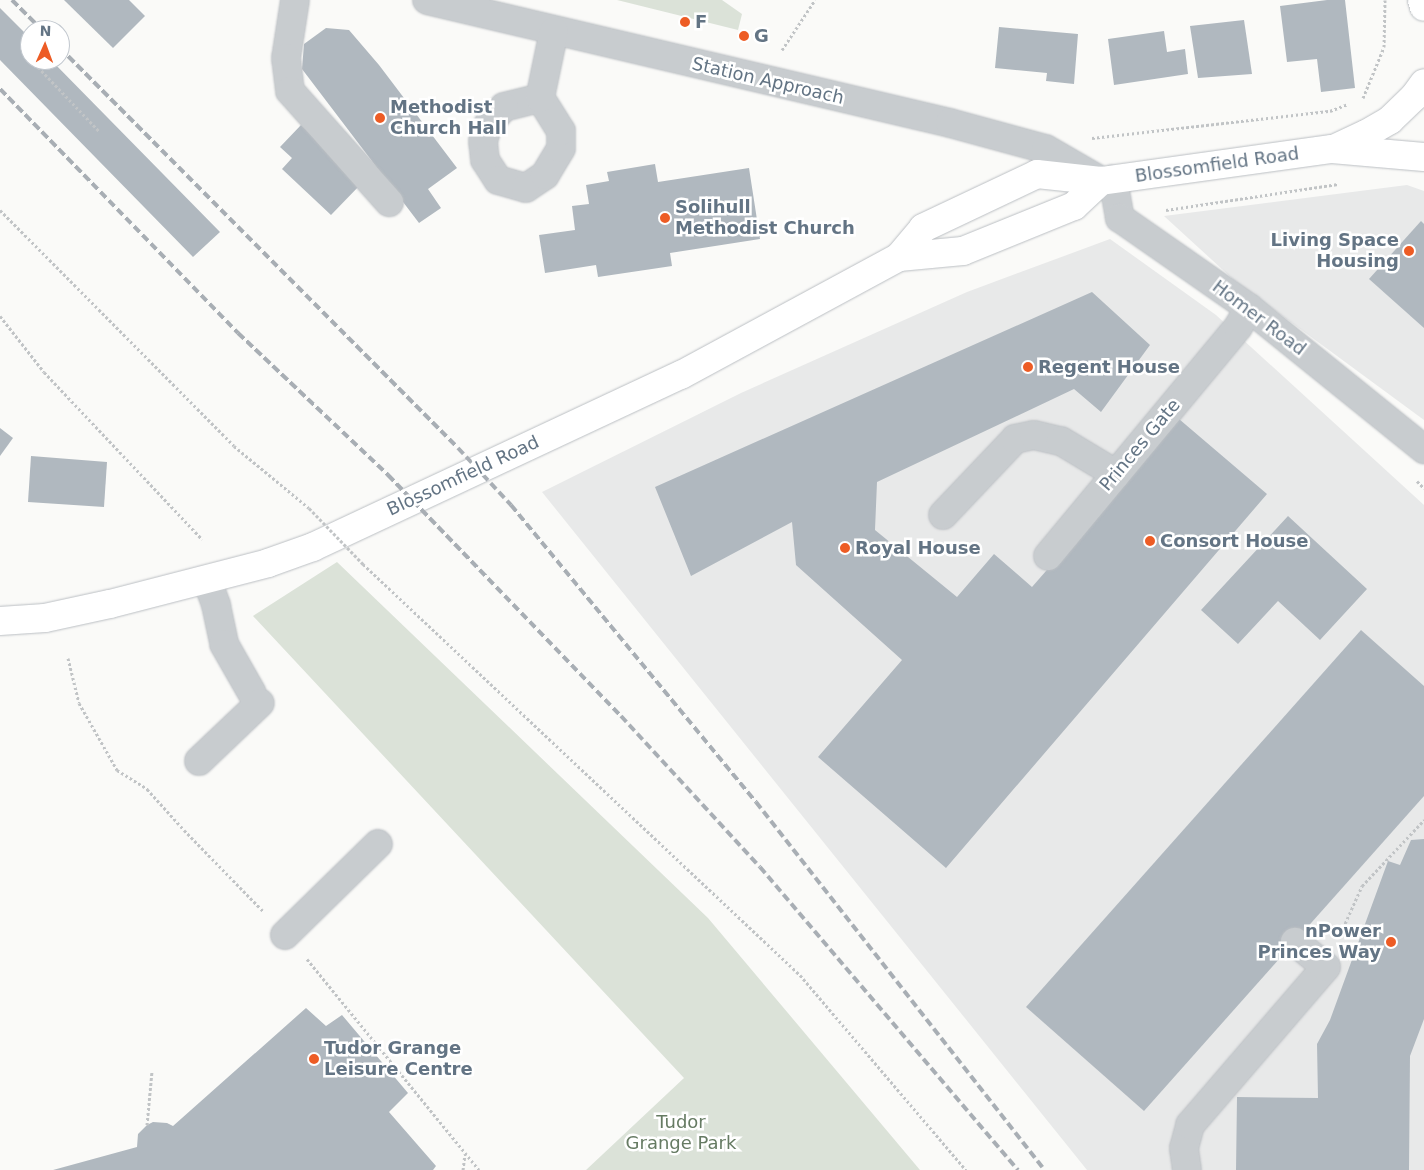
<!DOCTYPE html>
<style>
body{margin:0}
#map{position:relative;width:1424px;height:1170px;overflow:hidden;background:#fafaf8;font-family:"DejaVu Sans",sans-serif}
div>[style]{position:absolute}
.built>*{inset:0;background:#e8e9e9}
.green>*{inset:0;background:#dbe2d8}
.building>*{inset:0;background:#b0b8bf}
.path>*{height:3px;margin-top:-1.5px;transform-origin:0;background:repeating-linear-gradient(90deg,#c1c4c6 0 2.5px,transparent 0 5px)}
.roads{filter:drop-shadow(0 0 1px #bbbfc3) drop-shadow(0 0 1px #bbbfc3)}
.minor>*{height:28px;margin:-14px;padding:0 14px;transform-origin:14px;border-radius:14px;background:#c8cccf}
.major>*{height:28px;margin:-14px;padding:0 14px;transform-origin:14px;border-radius:14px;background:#fff}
.rail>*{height:4px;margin-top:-2px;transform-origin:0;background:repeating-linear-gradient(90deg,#a8aeb4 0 8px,transparent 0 12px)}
.path-bridge>*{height:3px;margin-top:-1.5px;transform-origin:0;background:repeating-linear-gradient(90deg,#c1c4c6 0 2.5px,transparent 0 5px)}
.dots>*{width:14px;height:14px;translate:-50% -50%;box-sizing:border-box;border:2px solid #fff;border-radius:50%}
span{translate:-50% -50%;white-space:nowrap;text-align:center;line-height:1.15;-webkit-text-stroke:5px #fff;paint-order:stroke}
.poi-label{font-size:18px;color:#637484;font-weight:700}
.left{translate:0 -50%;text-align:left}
.right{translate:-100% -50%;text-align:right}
.street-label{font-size:18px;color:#637484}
.park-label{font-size:18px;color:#667b63}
.north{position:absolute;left:20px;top:20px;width:50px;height:50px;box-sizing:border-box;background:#fff;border:1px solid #c1c7ce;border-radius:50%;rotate:2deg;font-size:14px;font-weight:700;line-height:20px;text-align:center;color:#637484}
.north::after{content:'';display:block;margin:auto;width:18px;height:22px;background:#ed5c25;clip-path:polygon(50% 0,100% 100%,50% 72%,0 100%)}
</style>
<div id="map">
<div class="built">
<div style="clip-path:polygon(1407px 185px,1424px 191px,1424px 420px,1235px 281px,1164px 216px)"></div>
<div style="clip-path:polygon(1110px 239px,1216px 315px,1424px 505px,1424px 1170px,1087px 1170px,542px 492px,741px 393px,967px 292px)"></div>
</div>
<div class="green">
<div style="clip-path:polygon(617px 0,722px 0,742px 14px,738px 30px)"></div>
<div style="clip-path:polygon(337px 562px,708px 918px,920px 1170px,586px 1170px,684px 1078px,253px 616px)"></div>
</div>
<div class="building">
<div style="clip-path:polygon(64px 0,129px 0,145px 16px,113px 48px)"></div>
<div style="clip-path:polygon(1327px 0,1345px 0,1355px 88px,1321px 92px,1317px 59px,1287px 62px,1280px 6px)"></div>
<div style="clip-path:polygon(0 8px,30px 38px,30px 60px,51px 60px,220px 232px,193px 257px,0 60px)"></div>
<div style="clip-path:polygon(1244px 20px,1252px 74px,1198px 78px,1190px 26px)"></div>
<div style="clip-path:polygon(999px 27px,1078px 34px,1074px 84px,1046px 81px,1047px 73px,995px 68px)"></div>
<div style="clip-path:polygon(326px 28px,349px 30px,379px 65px,457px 168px,428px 189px,441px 208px,419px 223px,302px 69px,304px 44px)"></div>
<div style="clip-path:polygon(1164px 31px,1167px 52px,1185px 49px,1188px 74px,1114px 85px,1108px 39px)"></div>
<div style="clip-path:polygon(301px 125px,362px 183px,331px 215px,282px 169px,292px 158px,280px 147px)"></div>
<div style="clip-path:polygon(655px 164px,658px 182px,749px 168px,760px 239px,670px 253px,672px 266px,598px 277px,596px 265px,545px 273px,539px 235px,575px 230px,572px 206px,589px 204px,586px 185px,609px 181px,607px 172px)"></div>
<div style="clip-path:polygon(1421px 221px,1424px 224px,1424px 328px,1369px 279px)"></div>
<div style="clip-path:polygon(1092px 292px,1150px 345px,1101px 412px,1074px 389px,877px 482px,875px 530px,957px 597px,994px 554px,1032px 587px,1179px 419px,1267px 494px,946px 868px,818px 757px,902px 660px,796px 565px,792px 522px,691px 576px,655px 487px)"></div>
<div style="clip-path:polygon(0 428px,13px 438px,0 456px)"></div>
<div style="clip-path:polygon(31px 456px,107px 462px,104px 507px,28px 502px)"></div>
<div style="clip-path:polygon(1288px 516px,1367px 589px,1320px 640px,1278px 601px,1238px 644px,1201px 610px)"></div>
<div style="clip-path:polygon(1361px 630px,1424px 686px,1424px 796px,1144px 1111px,1026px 1007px)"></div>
<div style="clip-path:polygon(1424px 839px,1424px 1019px,1410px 1056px,1409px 1170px,1236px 1170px,1237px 1097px,1318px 1098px,1317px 1044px,1330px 1020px,1388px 861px,1400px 865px,1411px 840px)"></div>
<div style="clip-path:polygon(306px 1008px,326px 1026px,342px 1015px,408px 1093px,389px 1112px,436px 1166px,433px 1170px,53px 1170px,137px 1147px,138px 1134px,147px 1125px,153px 1122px,167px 1123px,173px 1126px)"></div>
</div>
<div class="path">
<div style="left:782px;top:50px;width:60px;rotate:-56.6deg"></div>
<div style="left:38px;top:67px;width:88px;rotate:46.4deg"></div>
<div style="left:1363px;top:98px;width:55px;rotate:-67.6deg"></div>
<div style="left:1384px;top:47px;width:47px;rotate:-88.8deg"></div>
<div style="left:1092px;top:138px;width:240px;rotate:-6.5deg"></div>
<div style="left:1330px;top:111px;width:19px;rotate:-21deg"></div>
<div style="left:0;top:210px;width:332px;rotate:45.2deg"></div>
<div style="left:234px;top:446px;width:97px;rotate:39.6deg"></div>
<div style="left:1166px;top:210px;width:174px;rotate:-8.6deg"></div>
<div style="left:0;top:316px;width:71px;rotate:51.8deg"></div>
<div style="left:44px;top:372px;width:230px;rotate:46.6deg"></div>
<div style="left:1417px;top:481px;width:10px;rotate:45deg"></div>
<div style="left:363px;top:564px;width:600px;rotate:43.24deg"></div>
<div style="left:800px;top:975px;width:256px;rotate:49.6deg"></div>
<div style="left:68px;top:658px;width:46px;rotate:76.3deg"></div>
<div style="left:79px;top:703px;width:77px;rotate:60.4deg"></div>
<div style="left:117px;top:770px;width:36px;rotate:32deg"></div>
<div style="left:147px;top:789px;width:55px;rotate:47.9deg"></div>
<div style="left:184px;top:830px;width:115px;rotate:45.7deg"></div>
<div style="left:1339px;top:937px;width:56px;rotate:-65.7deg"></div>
<div style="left:1362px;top:886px;width:91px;rotate:-46.8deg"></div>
<div style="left:307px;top:959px;width:272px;rotate:50.8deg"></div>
<div style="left:147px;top:1125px;width:54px;rotate:-84.7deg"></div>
<div style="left:463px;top:1170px;width:16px;rotate:-83deg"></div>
</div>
<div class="roads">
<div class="minor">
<div style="left:295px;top:0;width:59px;rotate:98.8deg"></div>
<div style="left:286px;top:58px;width:33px;rotate:83deg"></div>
<div style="left:290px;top:91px;width:149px;rotate:48.3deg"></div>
<div style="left:427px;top:0;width:537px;rotate:13.23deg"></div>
<div style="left:950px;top:123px;width:99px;rotate:15.2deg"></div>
<div style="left:1046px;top:149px;width:64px;rotate:30.2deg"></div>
<div style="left:540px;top:98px;width:37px;rotate:166deg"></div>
<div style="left:504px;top:107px;width:24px;rotate:132deg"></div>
<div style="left:488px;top:125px;width:17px;rotate:107deg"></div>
<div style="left:483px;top:141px;width:19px;rotate:84deg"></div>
<div style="left:485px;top:160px;width:24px;rotate:57deg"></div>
<div style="left:498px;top:180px;width:29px;rotate:16deg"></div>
<div style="left:526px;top:188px;width:23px;rotate:-34deg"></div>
<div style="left:545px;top:175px;width:31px;rotate:-59deg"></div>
<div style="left:561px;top:148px;width:17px;rotate:-90deg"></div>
<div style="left:561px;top:131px;width:39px;rotate:-122deg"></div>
<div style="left:540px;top:98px;width:68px;rotate:-78.2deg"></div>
<div style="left:1113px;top:179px;width:40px;rotate:80deg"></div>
<div style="left:1120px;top:218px;width:157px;rotate:34.9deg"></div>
<div style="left:1249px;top:308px;width:225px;rotate:38.9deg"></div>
<div style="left:943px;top:515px;width:105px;rotate:-46.5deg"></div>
<div style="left:1015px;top:439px;width:19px;rotate:-12deg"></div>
<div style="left:1034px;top:435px;width:28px;rotate:13deg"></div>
<div style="left:1061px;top:441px;width:64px;rotate:31deg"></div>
<div style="left:1048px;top:556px;width:298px;rotate:-50.3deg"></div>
<div style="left:1238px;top:327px;width:22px;rotate:-60deg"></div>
<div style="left:207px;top:580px;width:27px;rotate:70deg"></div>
<div style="left:216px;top:605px;width:40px;rotate:78deg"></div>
<div style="left:224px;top:644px;width:56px;rotate:60.3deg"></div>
<div style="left:199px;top:761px;width:84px;rotate:-43.6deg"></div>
<div style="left:285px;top:935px;width:130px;rotate:-44.4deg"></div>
<div style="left:1187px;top:1170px;width:22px;rotate:-98deg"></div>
<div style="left:1184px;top:1148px;width:24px;rotate:-75deg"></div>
<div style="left:1190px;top:1125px;width:208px;rotate:-49.3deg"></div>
<div style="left:1326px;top:967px;width:40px;rotate:-141deg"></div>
</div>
<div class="major">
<div style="left:1422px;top:0;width:7px;rotate:74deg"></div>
<div style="left:1336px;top:148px;width:33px;rotate:-25deg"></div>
<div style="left:1366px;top:134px;width:28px;rotate:-30deg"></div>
<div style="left:1390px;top:120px;width:33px;rotate:-44deg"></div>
<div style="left:1414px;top:97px;width:17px;rotate:-54deg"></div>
<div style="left:899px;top:257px;width:38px;rotate:-50deg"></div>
<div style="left:923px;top:228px;width:126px;rotate:-25.3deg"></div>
<div style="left:1037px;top:174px;width:64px;rotate:6.2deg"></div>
<div style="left:1101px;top:181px;width:233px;rotate:-7.9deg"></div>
<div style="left:1332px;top:149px;width:92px;rotate:5deg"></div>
<div style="left:0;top:621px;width:45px;rotate:-3.8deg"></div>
<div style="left:45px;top:618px;width:66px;rotate:-12.2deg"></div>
<div style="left:110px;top:604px;width:163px;rotate:-14.5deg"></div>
<div style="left:268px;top:563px;width:48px;rotate:-19.6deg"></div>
<div style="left:313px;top:547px;width:406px;rotate:-25.1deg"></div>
<div style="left:681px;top:375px;width:248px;rotate:-28.4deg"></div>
<div style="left:899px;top:257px;width:64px;rotate:-5.4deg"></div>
<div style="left:963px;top:251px;width:120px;rotate:-22.1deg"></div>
<div style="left:1074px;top:206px;width:37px;rotate:-43deg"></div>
</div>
</div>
<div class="rail">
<div style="left:12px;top:0;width:42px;rotate:45deg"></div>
<div style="left:60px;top:48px;width:564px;rotate:45.14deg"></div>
<div style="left:458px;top:448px;width:78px;rotate:47.1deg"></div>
<div style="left:511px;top:505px;width:385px;rotate:50.5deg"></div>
<div style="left:756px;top:802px;width:468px;rotate:51.9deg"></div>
<div style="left:0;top:89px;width:341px;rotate:45.7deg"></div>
<div style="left:238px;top:333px;width:207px;rotate:43.4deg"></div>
<div style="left:388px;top:475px;width:335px;rotate:46deg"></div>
<div style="left:621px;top:716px;width:205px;rotate:47.4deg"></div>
<div style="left:760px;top:867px;width:398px;rotate:49.6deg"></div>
</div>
<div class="path-bridge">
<div style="left:309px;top:508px;width:78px;rotate:46deg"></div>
</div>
<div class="dots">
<div style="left:685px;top:22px;background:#ed5c25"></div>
<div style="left:744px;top:36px;background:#ed5c25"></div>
<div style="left:380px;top:118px;background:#ed5c25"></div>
<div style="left:665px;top:218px;background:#ed5c25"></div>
<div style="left:1409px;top:251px;background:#ed5c25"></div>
<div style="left:1028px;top:367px;background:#ed5c25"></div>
<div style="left:1150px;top:541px;background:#ed5c25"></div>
<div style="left:845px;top:548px;background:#ed5c25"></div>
<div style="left:1391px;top:942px;background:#ed5c25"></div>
<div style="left:314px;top:1059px;background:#ed5c25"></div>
</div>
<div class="poi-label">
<span class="left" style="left:695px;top:22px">F</span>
<span class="left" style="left:754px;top:36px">G</span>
<span class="left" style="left:390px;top:118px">Methodist<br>Church Hall</span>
<span class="left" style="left:675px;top:218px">Solihull<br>Methodist Church</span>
<span class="right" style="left:1399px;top:251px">Living Space<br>Housing</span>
<span class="left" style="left:1038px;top:367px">Regent House</span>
<span class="left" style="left:1160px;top:541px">Consort House</span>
<span class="left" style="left:855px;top:548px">Royal House</span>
<span class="right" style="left:1381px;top:942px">nPower<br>Princes Way</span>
<span class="left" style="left:324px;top:1059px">Tudor Grange<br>Leisure Centre</span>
</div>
<div class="street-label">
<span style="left:768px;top:81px;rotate:13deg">Station Approach</span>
<span style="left:1217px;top:165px;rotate:-8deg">Blossomfield Road</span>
<span style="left:1259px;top:318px;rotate:37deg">Homer Road</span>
<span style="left:1140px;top:445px;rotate:-50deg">Princes Gate</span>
<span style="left:463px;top:476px;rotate:-25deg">Blossomfield Road</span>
</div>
<div class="park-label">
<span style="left:681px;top:1133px">Tudor<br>Grange Park</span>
</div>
<div class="north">N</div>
</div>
